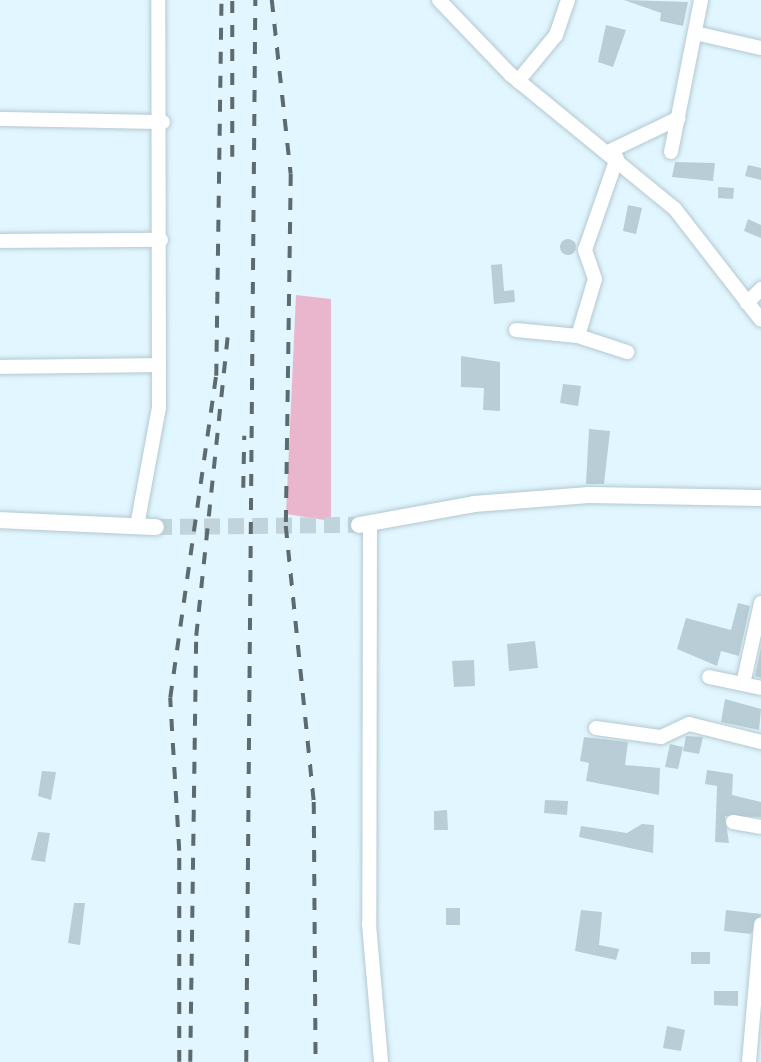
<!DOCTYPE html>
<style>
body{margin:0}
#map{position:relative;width:761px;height:1062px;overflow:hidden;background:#e1f6fe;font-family:"IBM Plex Serif",serif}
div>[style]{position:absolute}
.green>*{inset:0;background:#eab6cd}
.building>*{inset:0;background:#b8cdd5}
.round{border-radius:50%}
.tertiary-tunnel>*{height:16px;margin-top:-8px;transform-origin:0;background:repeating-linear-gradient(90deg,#c1d4db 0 16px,transparent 0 24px)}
.roads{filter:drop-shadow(0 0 2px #b4c8d0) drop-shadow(0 0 2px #b4c8d0)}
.minor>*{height:14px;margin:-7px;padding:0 7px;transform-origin:7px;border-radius:7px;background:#fff}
.tertiary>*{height:16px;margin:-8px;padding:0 8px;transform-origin:8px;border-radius:8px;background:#fff}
.rail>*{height:3.5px;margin-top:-1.75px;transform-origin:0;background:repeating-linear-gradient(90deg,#5d6a6e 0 12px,transparent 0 24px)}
span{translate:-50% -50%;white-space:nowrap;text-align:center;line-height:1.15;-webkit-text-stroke:6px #e1f6fe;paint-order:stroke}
</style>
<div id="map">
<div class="green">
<div style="clip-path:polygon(296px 295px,331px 299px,331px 521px,286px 514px)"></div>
</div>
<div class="building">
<div style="clip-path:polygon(624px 0,688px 2px,683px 26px,660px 21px,661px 13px)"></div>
<div style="clip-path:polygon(606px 25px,626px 30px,613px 67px,598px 62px)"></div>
<div style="clip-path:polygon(675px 162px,715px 163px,713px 181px,672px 177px)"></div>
<div style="clip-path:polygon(748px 165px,761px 168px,761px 180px,745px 176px)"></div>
<div style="clip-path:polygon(718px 187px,734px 188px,733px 199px,718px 198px)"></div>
<div style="clip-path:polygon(628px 205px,642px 208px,636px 234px,623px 231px)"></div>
<div style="clip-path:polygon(748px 219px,761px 225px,761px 238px,744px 231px)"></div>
<div class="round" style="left:560px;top:239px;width:16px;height:16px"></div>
<div style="clip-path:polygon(502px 264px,504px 291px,514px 290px,515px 302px,494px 304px,491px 265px)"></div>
<div style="clip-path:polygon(461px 356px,500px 362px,500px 411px,483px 410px,484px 388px,461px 387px)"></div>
<div style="clip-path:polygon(563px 384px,581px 386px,578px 406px,560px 403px)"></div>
<div style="clip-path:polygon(589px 429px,610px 431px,604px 484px,586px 484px)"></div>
<div style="clip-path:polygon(738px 603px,750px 606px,739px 656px,721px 651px,717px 666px,677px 649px,686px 618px,731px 630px)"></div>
<div style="clip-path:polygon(535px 641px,538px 668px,509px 671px,507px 644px)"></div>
<div style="clip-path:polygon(761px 647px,761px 678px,755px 676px)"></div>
<div style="clip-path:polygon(474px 660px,475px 686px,454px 687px,452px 661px)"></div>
<div style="clip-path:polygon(725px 699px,761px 709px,759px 730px,721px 722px)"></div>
<div style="clip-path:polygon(686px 736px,703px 737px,699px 754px,683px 751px)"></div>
<div style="clip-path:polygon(584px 737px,628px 742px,625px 765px,660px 768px,659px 795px,586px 781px,589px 763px,580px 761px)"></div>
<div style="clip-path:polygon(670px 744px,683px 747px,678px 769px,665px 767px)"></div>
<div style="clip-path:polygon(707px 770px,733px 774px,732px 795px,761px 802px,761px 817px,725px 816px,729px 843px,715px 842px,717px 786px,705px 784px)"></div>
<div style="clip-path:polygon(42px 771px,56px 772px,51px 800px,38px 796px)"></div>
<div style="clip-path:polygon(545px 800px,568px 801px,567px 815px,544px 813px)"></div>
<div style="clip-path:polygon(447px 810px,448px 830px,434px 830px,434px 811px)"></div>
<div style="clip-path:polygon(642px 824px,654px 825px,653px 853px,579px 837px,581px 826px,627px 833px)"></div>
<div style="clip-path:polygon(38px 832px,50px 833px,45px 862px,31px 860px)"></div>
<div style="clip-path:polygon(74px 903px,85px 903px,80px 945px,68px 943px)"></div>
<div style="clip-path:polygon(446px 908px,460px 908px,460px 925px,446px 925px)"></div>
<div style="clip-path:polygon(581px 910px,602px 912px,599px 945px,619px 949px,616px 960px,575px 951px)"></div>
<div style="clip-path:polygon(726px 910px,761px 914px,761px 915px,751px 934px,724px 931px)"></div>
<div style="clip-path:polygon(691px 952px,710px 952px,710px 964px,691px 964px)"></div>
<div style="clip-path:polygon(714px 991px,738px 991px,738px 1006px,714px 1005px)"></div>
<div style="clip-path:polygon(667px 1026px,685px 1030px,681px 1051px,663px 1048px)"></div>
</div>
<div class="tertiary-tunnel">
<div style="left:156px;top:527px;width:203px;rotate:-0.6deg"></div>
</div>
<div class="roads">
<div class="minor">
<div style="left:439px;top:0;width:103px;rotate:46.2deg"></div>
<div style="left:510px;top:74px;width:213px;rotate:39.3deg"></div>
<div style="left:675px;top:209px;width:140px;rotate:52.2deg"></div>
<div style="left:695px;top:33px;width:68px;rotate:12.8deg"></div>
<div style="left:518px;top:81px;width:60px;rotate:-50.4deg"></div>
<div style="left:556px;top:35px;width:37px;rotate:-71deg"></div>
<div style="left:0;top:119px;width:163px;rotate:1.1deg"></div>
<div style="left:610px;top:151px;width:76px;rotate:-25.6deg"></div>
<div style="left:671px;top:152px;width:155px;rotate:-78.8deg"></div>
<div style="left:0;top:241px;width:161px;rotate:-0.4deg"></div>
<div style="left:747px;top:303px;width:20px;rotate:-45deg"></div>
<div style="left:516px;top:330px;width:62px;rotate:5.5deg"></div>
<div style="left:578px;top:336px;width:52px;rotate:18.1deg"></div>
<div style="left:578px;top:336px;width:59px;rotate:-73.4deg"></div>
<div style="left:595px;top:279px;width:31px;rotate:-109deg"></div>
<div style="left:585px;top:250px;width:97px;rotate:-70.8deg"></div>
<div style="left:0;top:367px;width:159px;rotate:-0.7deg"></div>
<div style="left:370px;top:523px;width:401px;rotate:90.1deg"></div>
<div style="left:369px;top:924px;width:139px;rotate:85deg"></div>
<div style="left:137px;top:526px;width:121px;rotate:-79.5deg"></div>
<div style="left:159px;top:407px;width:407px;rotate:-90.1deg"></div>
<div style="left:709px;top:677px;width:53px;rotate:11.9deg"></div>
<div style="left:743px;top:684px;width:83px;rotate:-77.5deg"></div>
<div style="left:596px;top:728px;width:66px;rotate:7.9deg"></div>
<div style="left:661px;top:737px;width:31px;rotate:-25deg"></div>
<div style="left:689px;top:724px;width:74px;rotate:14deg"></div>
<div style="left:733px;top:822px;width:28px;rotate:10deg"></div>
<div style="left:749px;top:1062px;width:138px;rotate:-85deg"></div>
</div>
<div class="tertiary">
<div style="left:0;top:520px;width:156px;rotate:2.6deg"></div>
<div style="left:359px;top:525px;width:117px;rotate:-10.3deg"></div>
<div style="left:474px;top:504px;width:115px;rotate:-4.5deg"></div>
<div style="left:589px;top:495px;width:172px;rotate:1deg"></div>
</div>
</div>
<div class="rail">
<div style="left:272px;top:0;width:175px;rotate:83.8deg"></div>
<div style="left:291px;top:174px;width:352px;rotate:90.8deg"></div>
<div style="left:286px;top:526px;width:277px;rotate:84.2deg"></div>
<div style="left:314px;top:802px;width:260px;rotate:89.6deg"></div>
<div style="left:232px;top:157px;width:157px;rotate:-90deg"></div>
<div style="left:243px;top:488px;width:52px;rotate:-88.9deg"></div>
<div style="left:179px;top:1062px;width:211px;rotate:-90deg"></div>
<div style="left:179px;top:851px;width:153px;rotate:-93.4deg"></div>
<div style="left:170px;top:698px;width:325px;rotate:-81.9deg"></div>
<div style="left:216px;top:376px;width:376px;rotate:-89.2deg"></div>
<div style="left:190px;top:1062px;width:426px;rotate:-89.2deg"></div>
<div style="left:196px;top:636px;width:309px;rotate:-84deg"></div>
<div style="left:246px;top:1062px;width:1062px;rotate:-89.51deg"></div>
</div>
</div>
